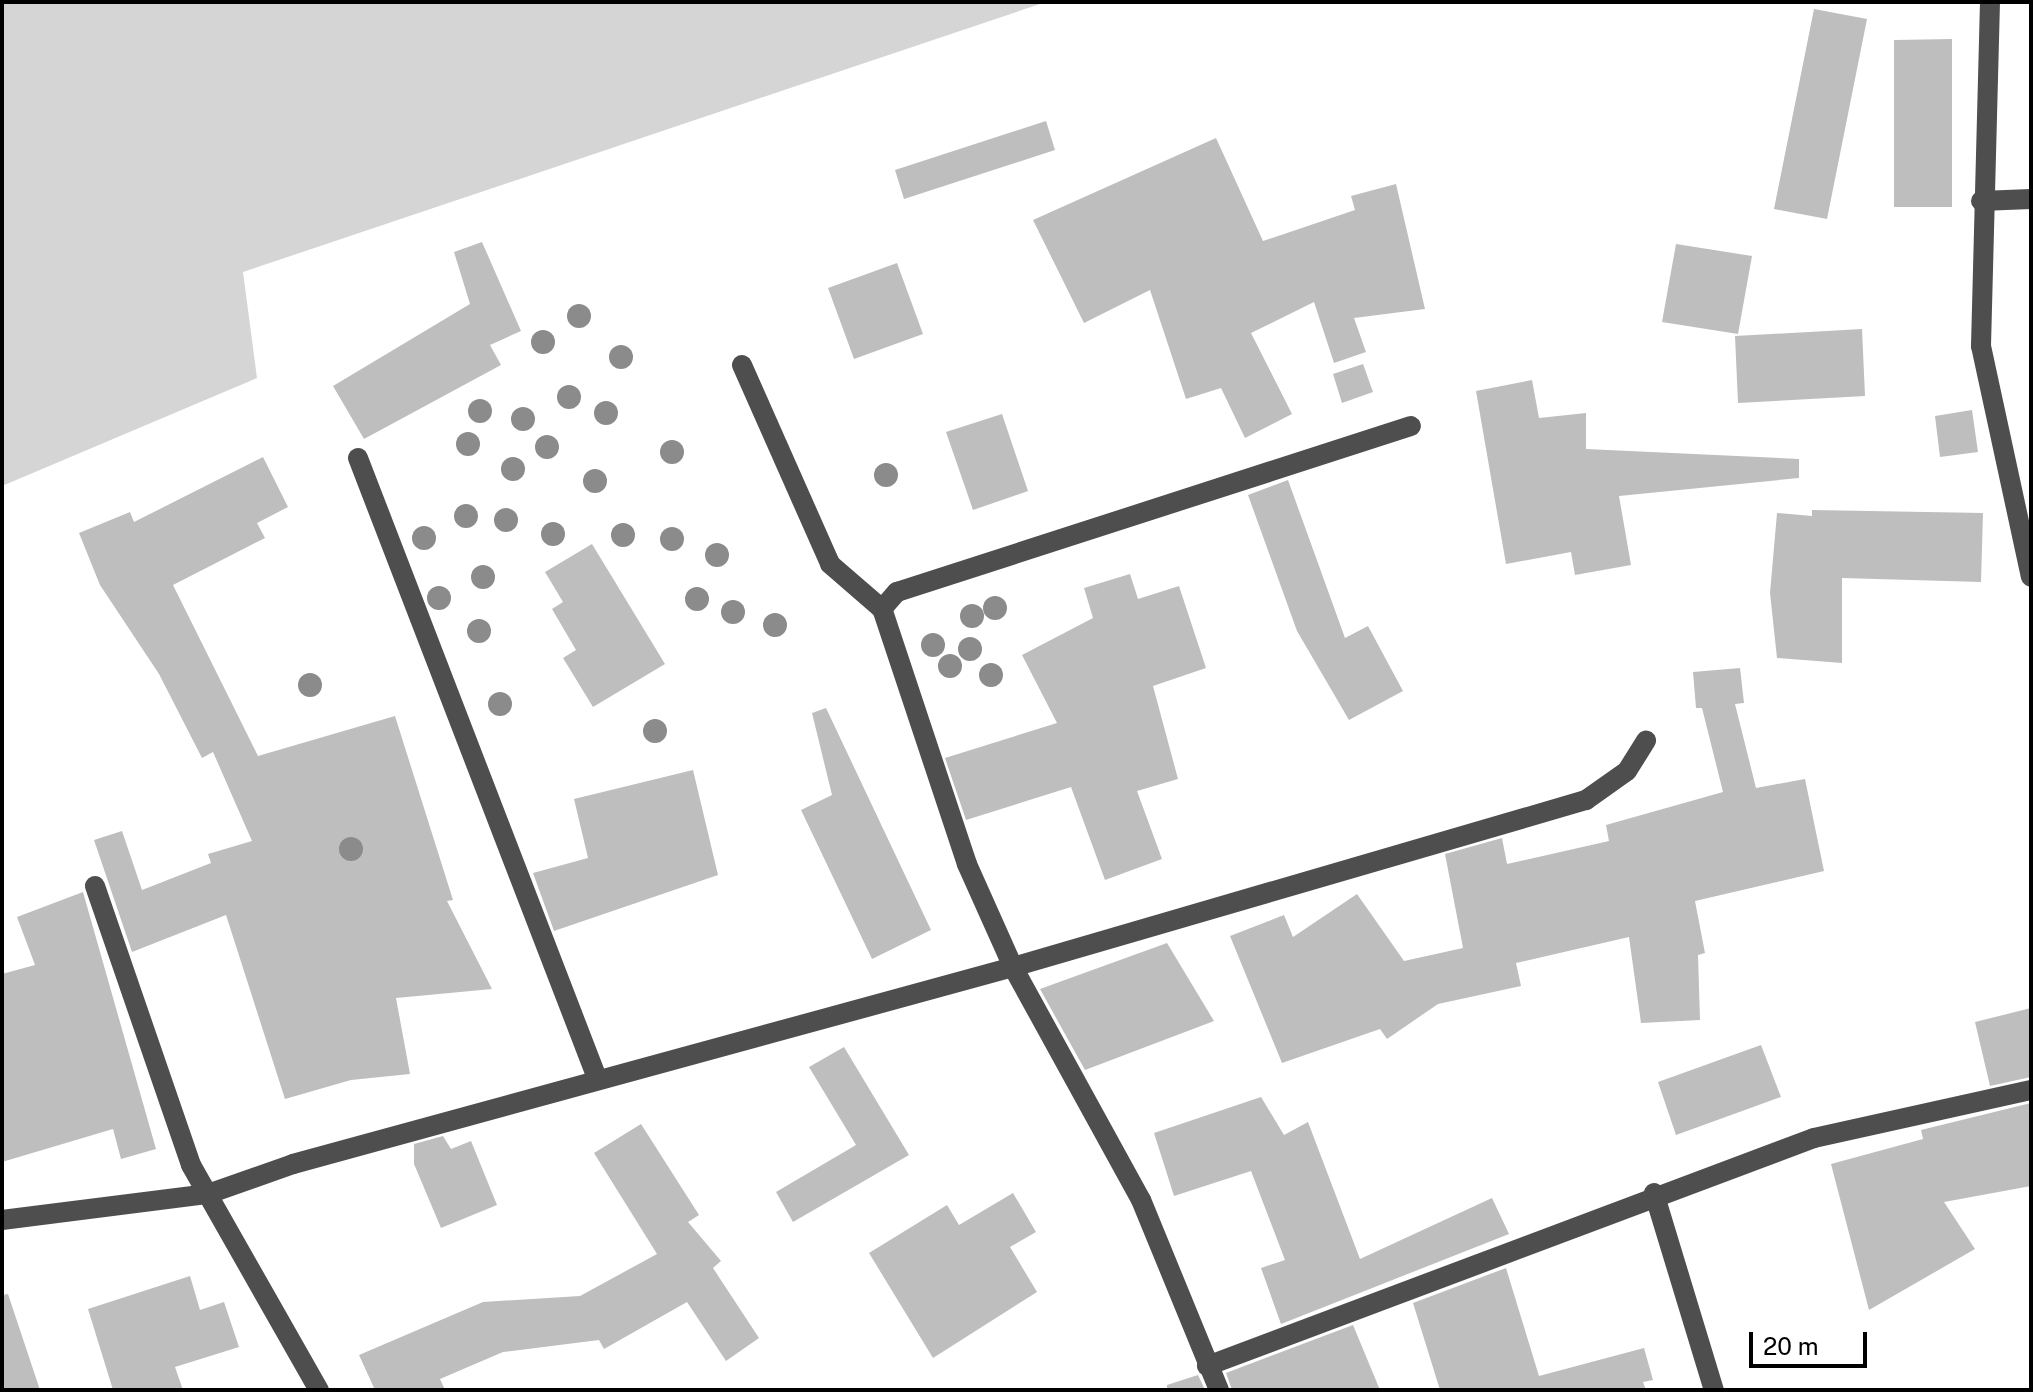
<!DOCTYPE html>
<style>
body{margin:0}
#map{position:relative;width:2033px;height:1392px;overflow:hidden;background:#fff;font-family:"Public Sans",sans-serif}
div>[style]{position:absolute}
.green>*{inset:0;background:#d5d5d5}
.building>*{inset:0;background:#bebebe}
.minor>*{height:20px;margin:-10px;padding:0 10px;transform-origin:10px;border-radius:10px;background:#4e4e4e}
.trees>*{width:24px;height:24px;margin:-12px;border-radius:50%;background:#8b8b8b}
span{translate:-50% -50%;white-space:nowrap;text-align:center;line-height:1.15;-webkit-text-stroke:6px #fff;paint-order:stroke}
.frame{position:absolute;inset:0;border:4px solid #000;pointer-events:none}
.scale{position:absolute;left:1749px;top:1332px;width:118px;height:36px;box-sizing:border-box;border:4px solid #000;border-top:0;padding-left:10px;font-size:24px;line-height:28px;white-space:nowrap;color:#000;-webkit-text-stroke:6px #fff;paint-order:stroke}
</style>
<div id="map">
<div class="green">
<div style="clip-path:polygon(2px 2px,1046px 2px,243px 272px,257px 378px,2px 486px)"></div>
</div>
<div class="building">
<div style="clip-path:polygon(1814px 9px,1867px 19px,1827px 219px,1774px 209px)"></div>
<div style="clip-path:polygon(1952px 39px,1952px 207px,1894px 207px,1894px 40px)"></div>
<div style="clip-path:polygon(1046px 121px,1055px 150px,904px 199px,895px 170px)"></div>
<div style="clip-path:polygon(1216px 138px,1263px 241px,1355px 210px,1351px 196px,1396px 184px,1425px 309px,1354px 318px,1366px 352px,1334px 363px,1314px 302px,1251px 333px,1292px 414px,1245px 438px,1221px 388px,1186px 399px,1150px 290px,1084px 323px,1033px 220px)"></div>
<div style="clip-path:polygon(482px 242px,521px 331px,490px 345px,501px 365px,364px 439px,333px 386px,470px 304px,454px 252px)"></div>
<div style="clip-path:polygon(1676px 244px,1752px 256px,1738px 334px,1662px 322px)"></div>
<div style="clip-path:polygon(897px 263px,923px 334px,854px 359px,828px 288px)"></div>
<div style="clip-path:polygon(1862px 329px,1865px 396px,1738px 403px,1735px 336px)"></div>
<div style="clip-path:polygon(1363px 364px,1373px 392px,1342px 403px,1333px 374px)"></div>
<div style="clip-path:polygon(1532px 380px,1539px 418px,1586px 413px,1586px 449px,1799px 459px,1799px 478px,1619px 496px,1631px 565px,1575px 575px,1571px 552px,1506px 564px,1476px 391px)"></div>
<div style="clip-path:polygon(1972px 410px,1978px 452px,1940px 457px,1935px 416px)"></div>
<div style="clip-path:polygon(1002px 414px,1028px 491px,973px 510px,946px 432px)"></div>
<div style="clip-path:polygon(263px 457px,288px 507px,257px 523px,265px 538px,173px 585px,258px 756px,395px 716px,453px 900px,447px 901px,492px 989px,396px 998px,410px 1074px,351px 1080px,285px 1099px,226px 915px,132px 952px,94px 840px,122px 831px,142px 890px,211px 863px,208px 854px,252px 841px,213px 752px,202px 758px,159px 674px,100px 585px,79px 533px,130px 512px,134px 522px)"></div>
<div style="clip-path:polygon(1288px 480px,1345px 638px,1368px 626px,1403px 691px,1349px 720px,1297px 631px,1248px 495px)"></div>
<div style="clip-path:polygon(1812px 510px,1983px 513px,1981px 582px,1842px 578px,1842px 663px,1777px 658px,1770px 593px,1777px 513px,1812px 516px)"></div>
<div style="clip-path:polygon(592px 544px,665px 664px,593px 707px,563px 658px,576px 650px,552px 609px,563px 602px,545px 572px)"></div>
<div style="clip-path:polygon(1130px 574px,1138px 599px,1179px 586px,1206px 668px,1153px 686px,1178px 779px,1137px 791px,1162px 859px,1105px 880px,1071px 787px,966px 820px,945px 758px,1057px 723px,1022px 655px,1093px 618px,1084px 588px)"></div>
<div style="clip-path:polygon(1740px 668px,1744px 703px,1735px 704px,1756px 788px,1805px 779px,1824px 871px,1695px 901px,1705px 953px,1698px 955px,1700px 1020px,1641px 1023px,1629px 937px,1516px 963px,1521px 986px,1438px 1004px,1387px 1039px,1380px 1029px,1282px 1063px,1230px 936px,1284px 915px,1293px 937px,1357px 894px,1404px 961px,1463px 948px,1445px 854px,1502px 838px,1507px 864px,1609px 841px,1606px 825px,1723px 792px,1702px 708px,1696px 708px,1693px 672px)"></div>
<div style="clip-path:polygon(826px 708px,931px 930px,872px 959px,801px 810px,832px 795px,812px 713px)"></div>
<div style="clip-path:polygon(693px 770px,718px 875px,554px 931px,533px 873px,588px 858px,574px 799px)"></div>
<div style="clip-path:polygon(83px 892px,156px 1149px,121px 1159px,113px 1129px,2px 1162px,2px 974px,35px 965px,17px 917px)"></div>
<div style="clip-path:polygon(1167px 943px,1214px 1021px,1085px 1070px,1040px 989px)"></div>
<div style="clip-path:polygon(2031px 1008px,2031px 1077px,1990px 1086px,1975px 1022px)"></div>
<div style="clip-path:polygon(1761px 1045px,1781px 1097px,1676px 1135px,1658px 1082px)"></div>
<div style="clip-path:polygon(844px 1047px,909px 1155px,793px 1222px,776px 1192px,856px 1145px,809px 1067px)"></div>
<div style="clip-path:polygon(1261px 1097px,1284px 1135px,1308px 1122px,1360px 1259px,1492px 1198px,1509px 1234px,1281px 1324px,1261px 1268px,1285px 1260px,1251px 1171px,1174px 1196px,1154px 1133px)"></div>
<div style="clip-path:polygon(2031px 1103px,2031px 1186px,1944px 1202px,1975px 1249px,1869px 1310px,1831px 1164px,1923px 1139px,1921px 1130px)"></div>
<div style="clip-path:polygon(641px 1124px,699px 1215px,688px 1222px,721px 1261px,713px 1268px,759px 1338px,726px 1361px,687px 1302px,604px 1349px,599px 1340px,503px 1352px,440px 1379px,445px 1390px,375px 1390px,359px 1355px,483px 1302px,580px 1296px,657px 1254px,594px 1153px)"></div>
<div style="clip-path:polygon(443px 1136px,451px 1149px,471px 1141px,497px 1205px,441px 1228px,414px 1164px,414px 1144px)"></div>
<div style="clip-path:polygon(1013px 1193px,1036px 1232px,1010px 1247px,1037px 1292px,933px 1358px,869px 1253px,947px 1205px,959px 1225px)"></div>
<div style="clip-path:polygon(1506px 1268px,1539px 1376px,1644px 1348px,1653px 1380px,1643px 1382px,1646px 1390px,1440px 1390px,1413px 1303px)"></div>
<div style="clip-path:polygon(190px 1276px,200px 1310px,224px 1302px,239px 1347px,175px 1367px,183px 1390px,113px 1390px,88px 1309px)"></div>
<div style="clip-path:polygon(8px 1294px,40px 1390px,2px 1390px,2px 1295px)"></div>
<div style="clip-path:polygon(1353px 1325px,1380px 1390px,1232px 1390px,1226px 1373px)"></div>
<div style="clip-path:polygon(1198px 1375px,1205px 1390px,1167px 1390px,1167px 1385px)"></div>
</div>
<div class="minor">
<div style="left:1990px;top:2px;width:344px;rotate:91.5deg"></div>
<div style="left:1981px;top:346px;width:236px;rotate:77.8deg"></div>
<div style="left:1981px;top:201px;width:50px;rotate:-2.3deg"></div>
<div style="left:742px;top:365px;width:218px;rotate:66.1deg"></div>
<div style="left:830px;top:564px;width:69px;rotate:40.9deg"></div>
<div style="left:358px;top:458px;width:664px;rotate:68.92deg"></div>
<div style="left:95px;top:886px;width:295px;rotate:71deg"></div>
<div style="left:191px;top:1165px;width:259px;rotate:60.4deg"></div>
<div style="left:1654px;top:1193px;width:206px;rotate:73.1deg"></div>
<div style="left:2px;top:1220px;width:208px;rotate:-7.2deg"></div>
<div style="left:208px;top:1194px;width:90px;rotate:-19.4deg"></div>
<div style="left:293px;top:1164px;width:746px;rotate:-15.3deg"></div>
<div style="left:1013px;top:967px;width:597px;rotate:-16.25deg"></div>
<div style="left:1586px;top:800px;width:50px;rotate:-35.3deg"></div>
<div style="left:1627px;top:771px;width:36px;rotate:-58deg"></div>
<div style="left:1207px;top:1366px;width:648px;rotate:-20.59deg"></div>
<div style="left:1814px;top:1138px;width:222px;rotate:-12.5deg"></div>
<div style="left:1219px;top:1390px;width:205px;rotate:-112.3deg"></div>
<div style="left:1141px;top:1200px;width:266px;rotate:-118.8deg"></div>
<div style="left:1013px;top:967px;width:113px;rotate:-114.1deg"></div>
<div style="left:967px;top:864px;width:269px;rotate:-108.4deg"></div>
<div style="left:882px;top:609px;width:23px;rotate:-49deg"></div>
<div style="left:897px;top:592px;width:540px;rotate:-17.9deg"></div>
</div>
<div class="trees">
<div style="left:579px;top:316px"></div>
<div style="left:543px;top:342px"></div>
<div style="left:621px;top:357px"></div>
<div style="left:569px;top:397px"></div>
<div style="left:480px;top:411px"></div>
<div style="left:606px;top:413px"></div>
<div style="left:523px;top:419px"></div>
<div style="left:468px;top:444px"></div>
<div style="left:547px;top:447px"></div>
<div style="left:672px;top:452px"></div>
<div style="left:513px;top:469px"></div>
<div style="left:886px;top:475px"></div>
<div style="left:595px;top:481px"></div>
<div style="left:466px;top:516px"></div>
<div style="left:506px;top:520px"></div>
<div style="left:553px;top:534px"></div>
<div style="left:623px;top:535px"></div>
<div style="left:424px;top:538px"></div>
<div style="left:672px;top:539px"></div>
<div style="left:717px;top:555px"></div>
<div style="left:483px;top:577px"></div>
<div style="left:439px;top:598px"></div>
<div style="left:697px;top:599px"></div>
<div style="left:995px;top:608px"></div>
<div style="left:733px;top:612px"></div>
<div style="left:972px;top:616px"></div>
<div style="left:775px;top:625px"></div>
<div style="left:479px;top:631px"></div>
<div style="left:933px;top:645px"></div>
<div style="left:970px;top:649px"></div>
<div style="left:950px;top:666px"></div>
<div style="left:991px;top:675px"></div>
<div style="left:310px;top:685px"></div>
<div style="left:500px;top:704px"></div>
<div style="left:655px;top:731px"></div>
<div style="left:351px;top:849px"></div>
</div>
<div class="frame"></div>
<div class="scale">20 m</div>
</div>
